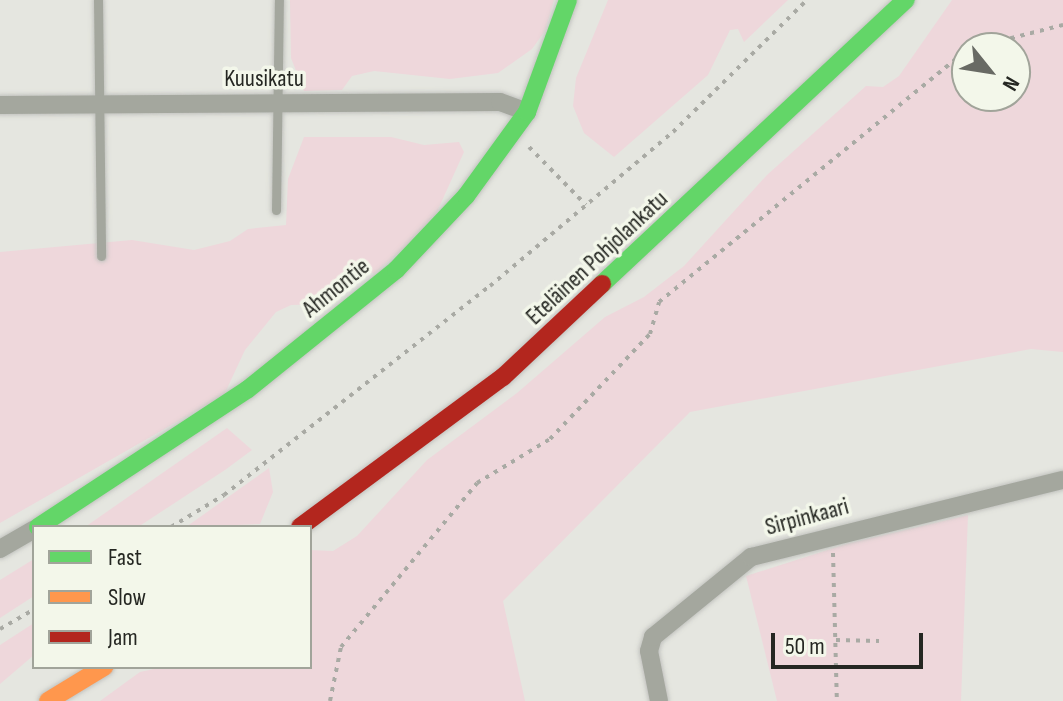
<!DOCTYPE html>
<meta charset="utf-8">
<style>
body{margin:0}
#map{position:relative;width:1063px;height:701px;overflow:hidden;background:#e5e6e0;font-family:"Sofia Sans Condensed",sans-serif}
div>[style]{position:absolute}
.green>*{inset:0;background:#eed7db}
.path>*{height:4px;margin-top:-2px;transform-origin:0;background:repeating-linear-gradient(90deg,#a9aaa4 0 4px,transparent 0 10px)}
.roads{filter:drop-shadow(0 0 2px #c2c3bf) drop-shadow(0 0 2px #c2c3bf)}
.lane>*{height:9px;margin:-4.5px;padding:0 4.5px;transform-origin:4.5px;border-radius:4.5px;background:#a4a79e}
.street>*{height:18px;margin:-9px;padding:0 9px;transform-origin:9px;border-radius:9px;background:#a4a79e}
.fast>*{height:18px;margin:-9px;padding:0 9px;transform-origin:9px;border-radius:9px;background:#63d668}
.slow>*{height:18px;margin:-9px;padding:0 9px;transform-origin:9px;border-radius:9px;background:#ff974d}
.jam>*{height:18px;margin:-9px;padding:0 9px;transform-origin:9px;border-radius:9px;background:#b3261e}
span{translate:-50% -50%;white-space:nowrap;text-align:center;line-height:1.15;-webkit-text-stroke:7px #f3f7ea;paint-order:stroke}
.street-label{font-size:24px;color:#252722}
.legend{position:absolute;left:32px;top:525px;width:280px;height:144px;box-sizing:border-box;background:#f3f7ea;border:2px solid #a1a49a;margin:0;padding:10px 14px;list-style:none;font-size:24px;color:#252722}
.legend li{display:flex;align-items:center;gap:16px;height:40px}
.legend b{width:40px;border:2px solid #a1a49a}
.north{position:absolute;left:951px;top:32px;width:80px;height:80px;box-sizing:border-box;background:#f3f7ea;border:2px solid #a1a49a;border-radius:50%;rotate:120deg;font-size:22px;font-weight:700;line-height:32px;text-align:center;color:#252722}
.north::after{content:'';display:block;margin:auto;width:28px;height:36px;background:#686a64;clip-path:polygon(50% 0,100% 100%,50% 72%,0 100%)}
.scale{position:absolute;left:771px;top:633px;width:152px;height:36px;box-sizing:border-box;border:4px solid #252722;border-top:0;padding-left:10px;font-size:24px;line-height:28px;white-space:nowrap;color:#252722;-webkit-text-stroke:6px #f3f7ea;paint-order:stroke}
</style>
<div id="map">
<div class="green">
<div style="clip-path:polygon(290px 0,554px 0,545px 31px,532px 49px,498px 73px,450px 79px,374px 71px,352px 76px,342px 90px,304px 91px,291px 58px)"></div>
<div style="clip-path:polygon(608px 0,788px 0,744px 42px,738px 29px,730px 30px,708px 75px,614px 157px,584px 133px,573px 106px,576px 78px)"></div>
<div style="clip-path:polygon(evenodd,952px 0,1063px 0,1063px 352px,1031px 349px,690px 412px,503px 601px,525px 701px,100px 701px,140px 672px,163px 667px,310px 667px,310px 550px,333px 551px,357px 536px,427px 460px,517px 393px,605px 317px,644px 297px,684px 266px,767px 175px,866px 86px,883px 87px,899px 76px,952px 0,967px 48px,1015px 48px,1015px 96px,967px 96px,967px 48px)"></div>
<div style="clip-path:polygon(304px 137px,391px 137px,424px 145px,459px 142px,464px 152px,436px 214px,405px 247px,374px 274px,359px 263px,326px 304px,291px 305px,276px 312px,245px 350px,224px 395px,0 523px,0 252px,132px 240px,194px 250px,230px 241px,248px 229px,286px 225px,288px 179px)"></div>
<div style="clip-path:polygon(227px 428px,252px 450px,225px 470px,138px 527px,85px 527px)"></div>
<div style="clip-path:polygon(269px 468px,273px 492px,260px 524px,186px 527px)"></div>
<div style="clip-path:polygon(968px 515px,961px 701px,777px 701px,746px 576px,846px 544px)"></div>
<div style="clip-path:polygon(34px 559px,34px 596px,0 618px,0 580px)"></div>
<div style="clip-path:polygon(34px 623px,34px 655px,0 684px,0 645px)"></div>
</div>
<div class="path">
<div style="left:972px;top:48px;width:94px;rotate:-14.2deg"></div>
<div style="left:529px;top:147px;width:81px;rotate:45.5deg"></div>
<div style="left:171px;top:527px;width:62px;rotate:-31.1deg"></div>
<div style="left:224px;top:495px;width:338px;rotate:-38.2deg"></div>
<div style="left:490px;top:286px;width:239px;rotate:-40.1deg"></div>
<div style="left:673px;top:132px;width:188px;rotate:-44.6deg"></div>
<div style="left:833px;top:553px;width:148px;rotate:88.5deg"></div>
<div style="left:0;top:629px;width:39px;rotate:-30deg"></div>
<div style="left:836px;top:640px;width:43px;rotate:1.3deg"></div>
<div style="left:330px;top:701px;width:55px;rotate:-78.5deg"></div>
<div style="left:341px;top:647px;width:213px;rotate:-50.3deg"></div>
<div style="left:477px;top:483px;width:85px;rotate:-31.1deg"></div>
<div style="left:550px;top:439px;width:145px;rotate:-46.4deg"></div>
<div style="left:650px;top:334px;width:33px;rotate:-74deg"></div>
<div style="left:659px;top:302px;width:398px;rotate:-39.3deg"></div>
</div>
<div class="roads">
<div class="lane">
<div style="left:98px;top:0;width:256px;rotate:89.3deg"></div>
<div style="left:276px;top:210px;width:210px;rotate:-89.2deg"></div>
</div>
<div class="street">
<div style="left:0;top:105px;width:500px;rotate:-0.34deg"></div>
<div style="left:500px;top:102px;width:29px;rotate:20deg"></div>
<div style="left:0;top:549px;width:39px;rotate:-30deg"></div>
<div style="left:659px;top:701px;width:51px;rotate:-101.3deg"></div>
<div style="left:649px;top:651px;width:15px;rotate:-74deg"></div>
<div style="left:653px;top:637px;width:127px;rotate:-39.2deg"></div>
<div style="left:751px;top:557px;width:321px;rotate:-13.9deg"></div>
</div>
<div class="fast">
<div style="left:602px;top:284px;width:416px;rotate:-43.1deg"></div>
<div style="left:38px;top:527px;width:251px;rotate:-33.3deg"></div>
<div style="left:248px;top:389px;width:190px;rotate:-38.8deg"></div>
<div style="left:396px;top:270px;width:102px;rotate:-46.6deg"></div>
<div style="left:466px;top:196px;width:104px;rotate:-54deg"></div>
<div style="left:527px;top:112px;width:119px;rotate:-69.9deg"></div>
</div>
<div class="slow">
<div style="left:48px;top:701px;width:66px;rotate:-31.3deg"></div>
</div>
<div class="jam">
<div style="left:300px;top:527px;width:252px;rotate:-36.5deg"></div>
<div style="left:503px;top:377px;width:136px;rotate:-43.2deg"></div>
</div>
</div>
<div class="street-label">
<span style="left:264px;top:79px">Kuusikatu</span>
<span style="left:597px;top:258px;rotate:-43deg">Eteläinen Pohjolankatu</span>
<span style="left:336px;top:288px;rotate:-39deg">Ahmontie</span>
<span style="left:807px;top:517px;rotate:-15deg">Sirpinkaari</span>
</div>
<ul class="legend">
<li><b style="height:10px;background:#63d668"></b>Fast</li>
<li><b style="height:10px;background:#ff974d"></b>Slow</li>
<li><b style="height:10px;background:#b3261e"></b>Jam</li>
</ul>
<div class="north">N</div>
<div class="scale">50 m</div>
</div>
